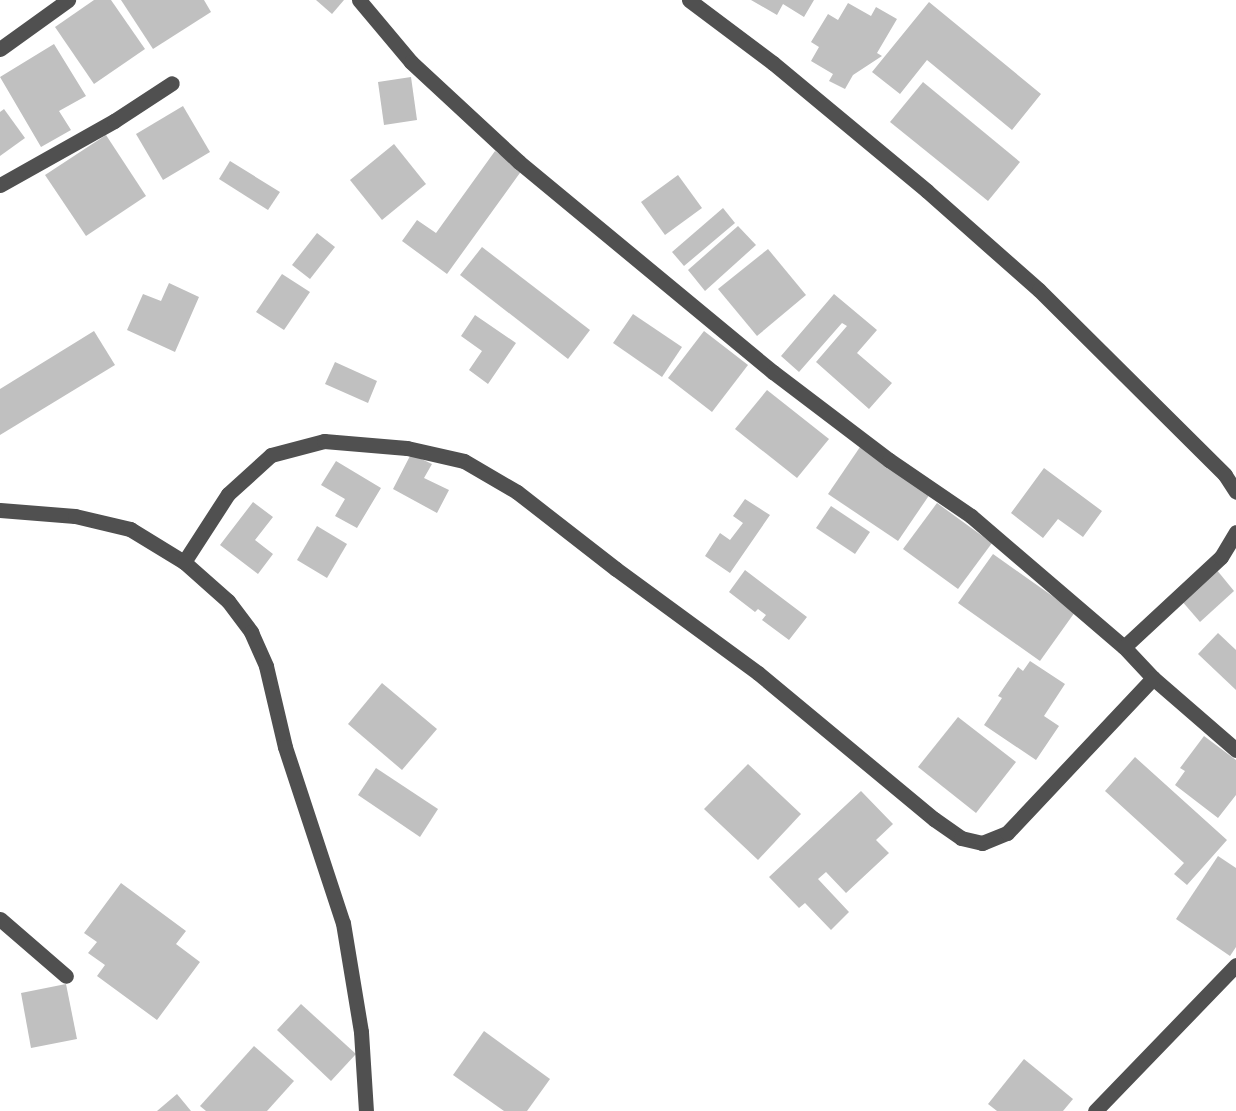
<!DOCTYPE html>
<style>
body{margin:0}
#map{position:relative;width:1236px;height:1111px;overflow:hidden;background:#fff;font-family:"Nunito Sans",sans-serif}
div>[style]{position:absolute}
.building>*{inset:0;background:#c0c0c0}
.minor>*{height:15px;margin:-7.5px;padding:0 7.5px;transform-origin:7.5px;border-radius:7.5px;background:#505050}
span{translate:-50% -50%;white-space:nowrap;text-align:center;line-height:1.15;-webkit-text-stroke:6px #fff;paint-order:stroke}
</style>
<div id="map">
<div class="building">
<div style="clip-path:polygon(94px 0,111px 0,145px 49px,94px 84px,55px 27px)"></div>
<div style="clip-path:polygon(121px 0,204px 0,211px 12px,153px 49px)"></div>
<div style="clip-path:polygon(316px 0,344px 0,332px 14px)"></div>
<div style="clip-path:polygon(751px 0,814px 0,804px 17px,783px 4px,777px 15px)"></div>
<div style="clip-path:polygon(929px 2px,1041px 94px,1012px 130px,927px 60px,900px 94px,872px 72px)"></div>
<div style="clip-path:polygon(848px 3px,871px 16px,876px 7px,897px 19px,877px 53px,882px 56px,853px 75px,845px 89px,829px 81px,833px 74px,811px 61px,819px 47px,811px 42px,828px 14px,838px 20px)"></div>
<div style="clip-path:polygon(54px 44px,86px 96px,59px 111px,71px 130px,41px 147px,0 77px)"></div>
<div style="clip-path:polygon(411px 77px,417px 120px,384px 125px,378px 82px)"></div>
<div style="clip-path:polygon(923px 82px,1020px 162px,988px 201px,890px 122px)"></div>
<div style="clip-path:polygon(183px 106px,210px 152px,163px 180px,136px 134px)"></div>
<div style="clip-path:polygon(4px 109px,25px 138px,0 156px,0 112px)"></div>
<div style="clip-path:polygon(106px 135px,146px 196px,86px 236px,45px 175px)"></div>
<div style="clip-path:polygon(394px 144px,426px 184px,382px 220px,350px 180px)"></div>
<div style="clip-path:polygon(495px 151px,522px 170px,447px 274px,402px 241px,417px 220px,436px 233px)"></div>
<div style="clip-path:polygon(230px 161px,280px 192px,268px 210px,219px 179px)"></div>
<div style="clip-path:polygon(678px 175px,702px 208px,665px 235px,641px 202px)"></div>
<div style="clip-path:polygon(723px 208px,735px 223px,684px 266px,672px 252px)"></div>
<div style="clip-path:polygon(738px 226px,756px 245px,705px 291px,688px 270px)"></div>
<div style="clip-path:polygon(317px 233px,335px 247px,310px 279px,292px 265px)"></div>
<div style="clip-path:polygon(482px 247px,590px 330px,568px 359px,460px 275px)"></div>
<div style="clip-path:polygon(768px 249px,806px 295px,757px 336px,718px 289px)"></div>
<div style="clip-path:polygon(282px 274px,310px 292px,284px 330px,256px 312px)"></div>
<div style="clip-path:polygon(169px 283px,199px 297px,175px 352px,127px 330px,143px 294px,161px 301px)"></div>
<div style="clip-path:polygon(834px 294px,877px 330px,857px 353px,892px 383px,869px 409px,816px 362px,847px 326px,842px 323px,799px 372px,781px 356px)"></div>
<div style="clip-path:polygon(633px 314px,682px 347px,662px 377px,613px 343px)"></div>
<div style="clip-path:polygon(475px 315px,516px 343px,488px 384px,469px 370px,482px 351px,461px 336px)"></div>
<div style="clip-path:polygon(94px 331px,115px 365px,0 435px,0 389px)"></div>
<div style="clip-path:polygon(704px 331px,748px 365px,712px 412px,668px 378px)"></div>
<div style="clip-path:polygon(335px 362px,377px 381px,368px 403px,325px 384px)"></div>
<div style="clip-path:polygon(767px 390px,829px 439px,797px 478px,735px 429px)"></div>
<div style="clip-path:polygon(860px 447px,930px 494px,898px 541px,828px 494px)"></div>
<div style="clip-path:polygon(411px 454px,432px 464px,424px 478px,449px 490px,437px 513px,393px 489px)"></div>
<div style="clip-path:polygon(336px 461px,381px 488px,357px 528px,335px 516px,345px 499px,321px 485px)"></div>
<div style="clip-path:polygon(1044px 468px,1102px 511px,1083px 537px,1058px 519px,1043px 538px,1011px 513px)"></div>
<div style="clip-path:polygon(745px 499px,770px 515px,730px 573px,705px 556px,720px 533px,730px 540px,743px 523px,733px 516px)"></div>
<div style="clip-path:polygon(253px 502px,273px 517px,255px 540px,273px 554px,258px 574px,220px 545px)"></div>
<div style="clip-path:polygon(937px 503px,992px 543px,958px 589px,903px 549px)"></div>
<div style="clip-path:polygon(831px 506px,870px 532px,855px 554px,816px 528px)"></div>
<div style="clip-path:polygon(317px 526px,347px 544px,327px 578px,297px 560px)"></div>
<div style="clip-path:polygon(993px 554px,1075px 612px,1040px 661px,958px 603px)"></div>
<div style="clip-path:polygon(1216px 569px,1234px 591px,1200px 622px,1181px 600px)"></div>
<div style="clip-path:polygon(745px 570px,807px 617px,789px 640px,762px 620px,766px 615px,758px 609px,755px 612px,729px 592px)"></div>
<div style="clip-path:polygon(1218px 633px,1236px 650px,1236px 690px,1198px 654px)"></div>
<div style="clip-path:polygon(1030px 661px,1065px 684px,1044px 716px,1059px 726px,1036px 760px,984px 725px,1002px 698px,998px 696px,1018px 667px,1023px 671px)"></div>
<div style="clip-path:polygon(382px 683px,437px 729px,402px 770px,348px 724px)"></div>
<div style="clip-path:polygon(958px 717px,1016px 762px,976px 813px,918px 767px)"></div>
<div style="clip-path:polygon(1204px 736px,1236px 760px,1236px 795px,1218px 818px,1175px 785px,1185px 771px,1180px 768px)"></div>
<div style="clip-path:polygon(1135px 757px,1227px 840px,1187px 885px,1174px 874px,1184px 863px,1105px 791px)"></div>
<div style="clip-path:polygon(748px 764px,801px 814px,758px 860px,704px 809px)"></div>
<div style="clip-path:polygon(376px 768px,438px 809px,420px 837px,358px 795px)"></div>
<div style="clip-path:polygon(861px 791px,893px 824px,876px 840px,889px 853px,846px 893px,826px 872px,818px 879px,849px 912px,831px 930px,805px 903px,799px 908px,769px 877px)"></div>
<div style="clip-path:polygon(1218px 856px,1236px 868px,1236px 947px,1230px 956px,1176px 919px)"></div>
<div style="clip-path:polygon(121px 883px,186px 931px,176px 944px,200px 962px,157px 1020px,97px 976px,105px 965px,88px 953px,97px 942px,84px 933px)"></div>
<div style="clip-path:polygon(66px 984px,77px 1039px,31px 1048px,21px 993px)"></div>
<div style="clip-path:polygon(301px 1004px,356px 1054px,331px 1081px,277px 1030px)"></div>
<div style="clip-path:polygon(484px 1031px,550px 1079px,527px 1111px,504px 1111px,453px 1075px)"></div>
<div style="clip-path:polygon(254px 1046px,294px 1081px,267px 1111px,206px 1111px,200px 1106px)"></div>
<div style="clip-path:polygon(1024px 1059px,1073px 1099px,1063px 1111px,997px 1111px,988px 1104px)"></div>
<div style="clip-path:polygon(177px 1094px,191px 1111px,157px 1111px)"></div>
</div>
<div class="minor">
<div style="left:359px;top:0;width:81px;rotate:50deg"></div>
<div style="left:411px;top:62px;width:147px;rotate:42.8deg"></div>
<div style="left:519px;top:162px;width:330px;rotate:39.6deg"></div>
<div style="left:773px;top:372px;width:146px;rotate:37.2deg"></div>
<div style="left:889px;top:460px;width:99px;rotate:34.3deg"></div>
<div style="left:971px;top:516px;width:201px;rotate:40.6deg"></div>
<div style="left:1124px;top:647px;width:42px;rotate:46.9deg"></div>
<div style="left:1153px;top:678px;width:110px;rotate:40.9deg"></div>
<div style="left:689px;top:0;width:105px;rotate:36.9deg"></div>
<div style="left:773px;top:63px;width:200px;rotate:39.7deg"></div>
<div style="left:927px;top:191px;width:149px;rotate:41.5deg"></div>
<div style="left:1039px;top:290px;width:262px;rotate:44.8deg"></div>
<div style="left:1225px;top:475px;width:20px;rotate:57deg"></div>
<div style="left:0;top:49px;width:84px;rotate:-35.8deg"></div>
<div style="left:0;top:185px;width:131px;rotate:-29.3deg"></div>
<div style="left:114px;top:121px;width:69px;rotate:-33.2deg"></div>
<div style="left:0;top:510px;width:75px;rotate:4.6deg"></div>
<div style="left:75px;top:516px;width:57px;rotate:13.3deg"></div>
<div style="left:130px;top:529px;width:63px;rotate:31.4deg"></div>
<div style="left:184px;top:562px;width:59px;rotate:41.6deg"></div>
<div style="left:228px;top:601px;width:39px;rotate:53deg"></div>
<div style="left:251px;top:632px;width:37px;rotate:66deg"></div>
<div style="left:266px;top:666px;width:83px;rotate:76.8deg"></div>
<div style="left:285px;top:747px;width:185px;rotate:71.8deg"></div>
<div style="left:343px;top:923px;width:110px;rotate:80.6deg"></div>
<div style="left:361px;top:1032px;width:79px;rotate:86.4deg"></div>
<div style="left:184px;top:562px;width:81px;rotate:-57.1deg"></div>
<div style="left:228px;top:494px;width:58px;rotate:-42.2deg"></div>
<div style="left:271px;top:455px;width:55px;rotate:-14.8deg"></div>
<div style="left:324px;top:441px;width:83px;rotate:4.8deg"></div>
<div style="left:407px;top:448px;width:58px;rotate:12.8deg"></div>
<div style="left:464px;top:461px;width:61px;rotate:30.3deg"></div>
<div style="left:517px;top:492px;width:125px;rotate:37.9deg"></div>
<div style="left:616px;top:569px;width:176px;rotate:36.2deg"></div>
<div style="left:758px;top:673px;width:229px;rotate:39.7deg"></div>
<div style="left:934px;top:819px;width:33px;rotate:35deg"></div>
<div style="left:961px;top:838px;width:22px;rotate:13deg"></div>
<div style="left:982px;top:843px;width:27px;rotate:-22deg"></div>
<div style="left:1007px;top:833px;width:213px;rotate:-46.7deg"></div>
<div style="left:1124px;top:647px;width:132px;rotate:-42.9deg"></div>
<div style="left:1221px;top:557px;width:29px;rotate:-59deg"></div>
<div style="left:0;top:919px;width:87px;rotate:40.8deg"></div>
<div style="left:1095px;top:1111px;width:203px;rotate:-46deg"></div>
</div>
</div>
